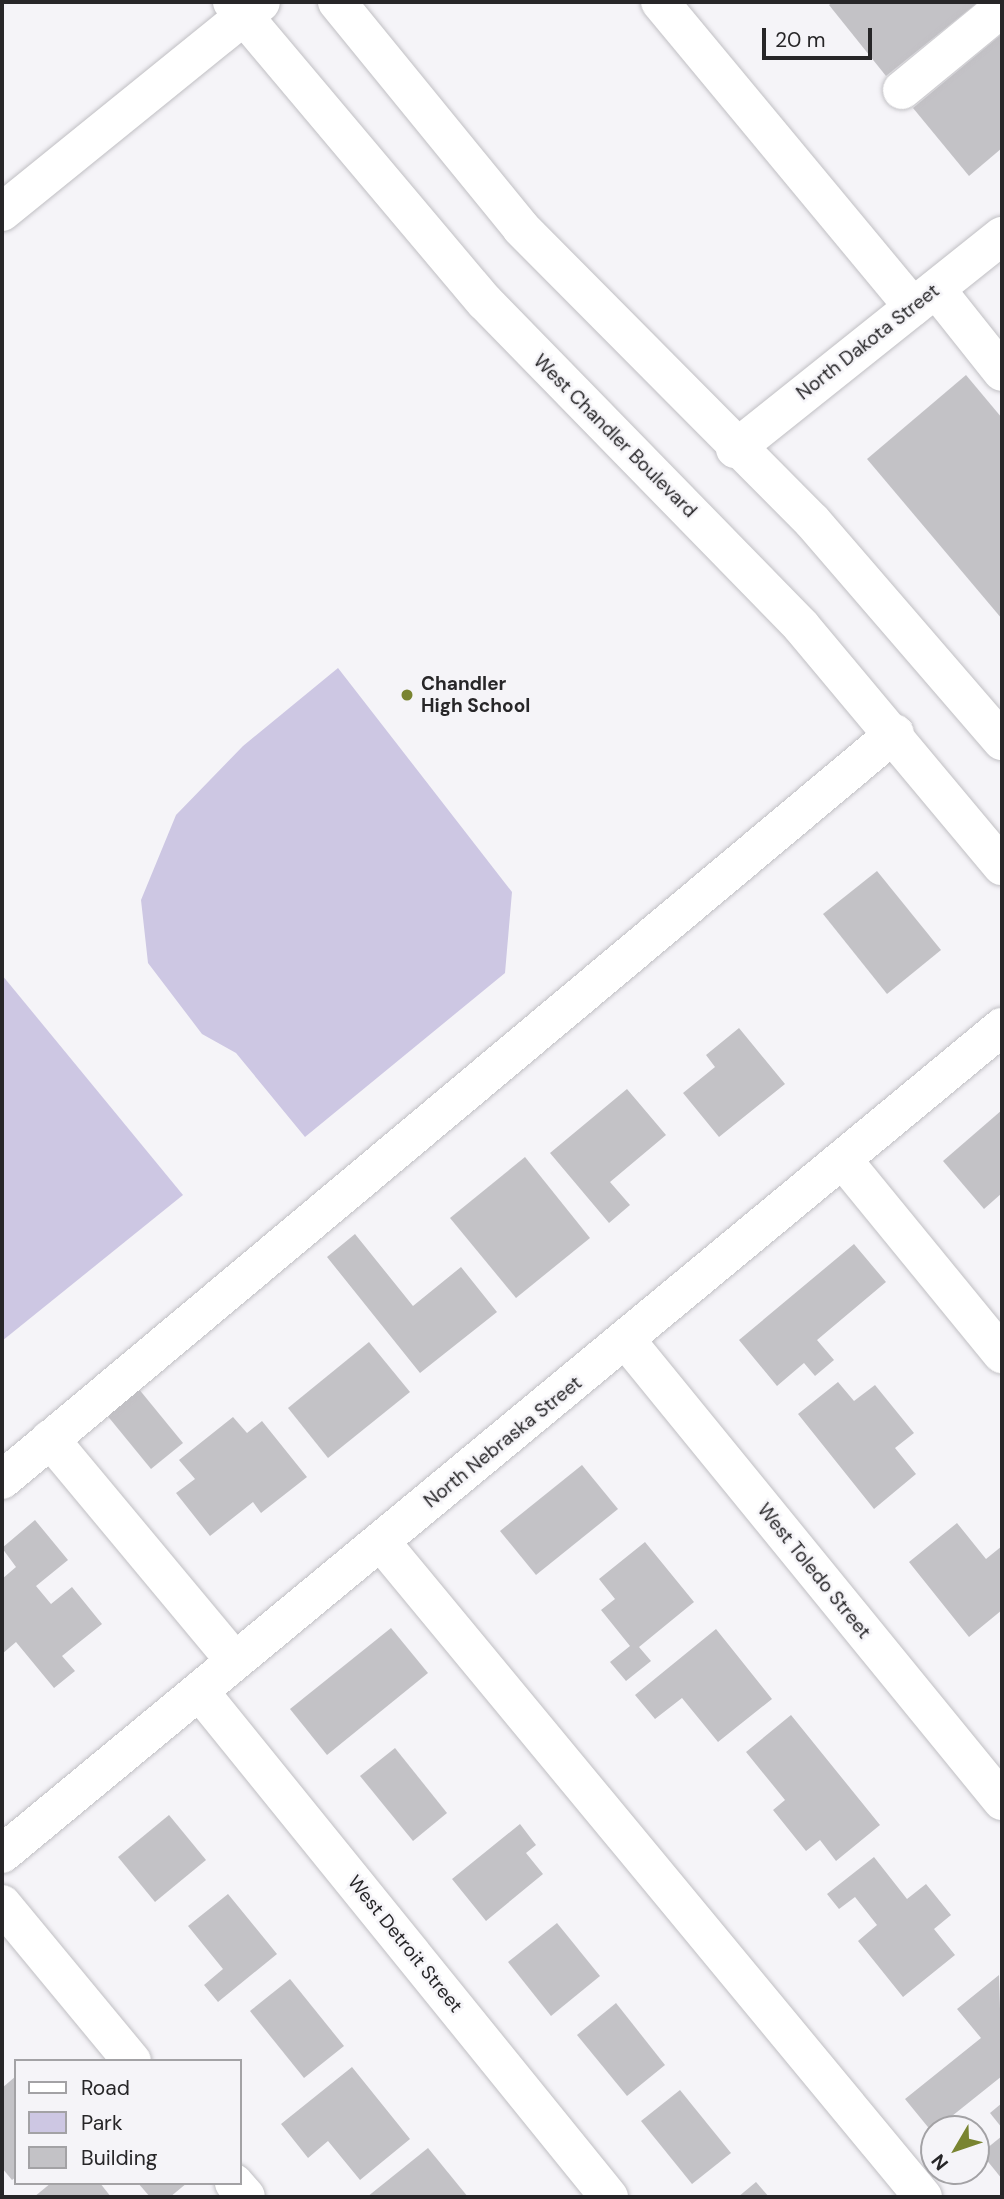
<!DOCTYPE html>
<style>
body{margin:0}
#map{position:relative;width:1004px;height:2199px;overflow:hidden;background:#f5f4f8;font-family:"DM Sans",sans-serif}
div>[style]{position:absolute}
.green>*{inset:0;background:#cdc7e3}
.building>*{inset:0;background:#c3c2c6}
.roads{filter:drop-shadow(0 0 2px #c0bfc3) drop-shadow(0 0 2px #c0bfc3)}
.minor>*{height:38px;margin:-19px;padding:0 19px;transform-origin:19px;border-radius:19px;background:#fff}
.major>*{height:38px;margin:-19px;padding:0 19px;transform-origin:19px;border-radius:19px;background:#fff}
.dots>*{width:19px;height:19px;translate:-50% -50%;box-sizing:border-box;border:4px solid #f5f4f8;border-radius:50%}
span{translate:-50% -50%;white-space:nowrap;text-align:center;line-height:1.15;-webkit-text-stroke:5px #f5f4f8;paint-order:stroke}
.street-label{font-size:19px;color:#272628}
.poi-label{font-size:19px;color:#272628;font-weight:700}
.left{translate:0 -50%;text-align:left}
.frame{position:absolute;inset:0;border:4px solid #272628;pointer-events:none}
.legend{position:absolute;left:14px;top:2059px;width:228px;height:126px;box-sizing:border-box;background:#f5f4f8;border:2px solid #a3a2a5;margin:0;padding:9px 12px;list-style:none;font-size:21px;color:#272628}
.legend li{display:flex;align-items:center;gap:14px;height:35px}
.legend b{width:35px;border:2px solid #a3a2a5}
.north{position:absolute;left:920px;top:2115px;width:70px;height:70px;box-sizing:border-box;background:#f5f4f8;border:2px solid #a3a2a5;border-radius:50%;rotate:231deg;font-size:19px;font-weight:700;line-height:28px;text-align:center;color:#272628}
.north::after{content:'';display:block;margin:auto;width:24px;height:32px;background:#798431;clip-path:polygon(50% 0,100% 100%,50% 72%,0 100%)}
.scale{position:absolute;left:762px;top:28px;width:110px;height:32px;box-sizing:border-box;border:4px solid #272628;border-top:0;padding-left:9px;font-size:21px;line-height:24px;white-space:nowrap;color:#272628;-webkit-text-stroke:5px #f5f4f8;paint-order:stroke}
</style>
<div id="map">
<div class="green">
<div style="clip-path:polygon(338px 668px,512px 892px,505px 973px,305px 1137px,236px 1053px,202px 1034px,148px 963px,141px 900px,176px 815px,243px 746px)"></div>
<div style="clip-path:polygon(2px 975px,183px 1195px,2px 1341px)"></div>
</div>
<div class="building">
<div style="clip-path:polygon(833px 2px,978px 2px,886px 76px,829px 5px)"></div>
<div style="clip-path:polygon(1002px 34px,1002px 148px,969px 176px,913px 108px)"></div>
<div style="clip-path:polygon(966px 375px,1002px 418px,1002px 619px,867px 459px)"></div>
<div style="clip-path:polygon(877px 871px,941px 950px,887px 994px,823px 914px)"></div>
<div style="clip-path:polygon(739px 1028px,785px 1084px,719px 1137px,683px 1093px,715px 1067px,706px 1055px)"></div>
<div style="clip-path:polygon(627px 1089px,666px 1135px,610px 1182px,630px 1205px,609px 1223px,550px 1153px)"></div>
<div style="clip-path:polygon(1002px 1110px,1002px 1193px,984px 1209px,943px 1161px)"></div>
<div style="clip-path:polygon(525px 1157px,590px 1238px,516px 1298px,450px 1218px)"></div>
<div style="clip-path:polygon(355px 1234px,413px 1306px,461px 1267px,497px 1312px,420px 1373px,327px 1257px)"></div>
<div style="clip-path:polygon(854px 1244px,886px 1282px,817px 1340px,834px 1360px,815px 1376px,804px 1363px,777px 1386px,739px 1340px)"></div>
<div style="clip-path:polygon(369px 1342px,410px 1392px,328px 1458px,288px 1408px)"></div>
<div style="clip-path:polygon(838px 1382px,854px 1401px,875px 1385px,914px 1433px,895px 1448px,916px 1474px,874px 1509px,798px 1414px)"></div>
<div style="clip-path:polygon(138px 1388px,183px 1443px,151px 1469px,106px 1414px)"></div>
<div style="clip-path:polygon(233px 1417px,247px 1433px,262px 1421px,307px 1477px,261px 1513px,253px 1502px,210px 1536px,176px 1493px,195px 1479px,179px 1460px)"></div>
<div style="clip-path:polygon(582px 1465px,618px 1509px,536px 1575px,500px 1531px)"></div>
<div style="clip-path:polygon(35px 1520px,68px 1560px,36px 1586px,51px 1604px,72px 1587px,102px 1624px,62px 1656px,75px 1671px,54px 1688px,16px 1642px,2px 1654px,2px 1579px,16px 1567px,2px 1548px)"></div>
<div style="clip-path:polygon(957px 1523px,986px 1559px,1002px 1546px,1002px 1610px,969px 1637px,909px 1562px)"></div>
<div style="clip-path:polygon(645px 1542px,694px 1602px,639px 1647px,651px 1661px,626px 1681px,610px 1662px,630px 1646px,601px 1610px,615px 1599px,599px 1579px)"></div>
<div style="clip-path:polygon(391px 1628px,428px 1673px,327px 1755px,290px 1709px)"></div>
<div style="clip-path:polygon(716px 1629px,772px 1699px,718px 1742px,682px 1698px,655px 1719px,635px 1695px)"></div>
<div style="clip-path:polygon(791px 1715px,880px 1825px,836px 1861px,820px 1840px,806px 1851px,773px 1810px,785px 1800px,746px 1752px)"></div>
<div style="clip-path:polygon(395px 1748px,447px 1813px,413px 1841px,360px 1776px)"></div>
<div style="clip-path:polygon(169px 1815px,206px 1860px,155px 1902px,118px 1857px)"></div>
<div style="clip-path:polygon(520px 1824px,536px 1845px,526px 1853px,543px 1874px,486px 1921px,452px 1879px)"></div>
<div style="clip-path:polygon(874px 1857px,907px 1899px,926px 1884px,951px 1915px,934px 1929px,955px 1955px,903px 1997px,858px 1941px,877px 1925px,855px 1897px,839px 1909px,827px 1894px)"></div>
<div style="clip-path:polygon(228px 1894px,277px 1954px,218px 2002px,204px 1985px,223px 1969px,188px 1926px)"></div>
<div style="clip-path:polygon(557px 1923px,600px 1976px,551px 2016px,508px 1962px)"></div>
<div style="clip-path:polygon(999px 1975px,1002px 2076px,932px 2132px,905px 2099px,981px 2038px,957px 2009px)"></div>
<div style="clip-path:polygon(290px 1979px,344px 2046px,304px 2078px,250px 2011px)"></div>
<div style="clip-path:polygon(616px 2003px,665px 2065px,627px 2096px,577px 2035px)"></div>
<div style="clip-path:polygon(352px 2067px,410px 2139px,360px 2180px,328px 2141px,308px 2158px,281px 2124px)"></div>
<div style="clip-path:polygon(16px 2076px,16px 2177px,12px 2180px,2px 2168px,2px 2088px)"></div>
<div style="clip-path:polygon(680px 2090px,731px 2153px,692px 2184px,641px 2121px)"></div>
<div style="clip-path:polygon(1002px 2103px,1002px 2128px,990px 2113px)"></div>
<div style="clip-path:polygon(1002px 2136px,1002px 2179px,981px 2153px)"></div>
<div style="clip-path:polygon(428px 2148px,468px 2197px,367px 2197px)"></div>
<div style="clip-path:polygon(756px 2182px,769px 2197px,738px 2197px)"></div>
<div style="clip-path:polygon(51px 2183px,100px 2183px,111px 2197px,34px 2197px)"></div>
<div style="clip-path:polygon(138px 2183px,187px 2183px,170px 2197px,150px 2197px)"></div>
</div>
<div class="roads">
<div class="minor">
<div style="left:660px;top:2px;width:396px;rotate:50.3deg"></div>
<div style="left:902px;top:90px;width:129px;rotate:-39.4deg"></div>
<div style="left:2px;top:212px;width:333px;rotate:-39deg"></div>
<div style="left:936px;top:289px;width:106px;rotate:51.5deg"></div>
<div style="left:735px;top:449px;width:342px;rotate:-38.6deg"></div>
<div style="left:843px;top:1160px;width:251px;rotate:50.7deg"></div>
<div style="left:626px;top:1340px;width:595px;rotate:50.8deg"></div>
<div style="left:50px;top:1439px;width:288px;rotate:50.2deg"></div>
<div style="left:2px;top:1480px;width:1164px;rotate:-39.91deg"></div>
<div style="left:381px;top:1542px;width:850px;rotate:50.39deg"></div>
<div style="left:200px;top:1692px;width:650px;rotate:51deg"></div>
<div style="left:2px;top:1854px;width:1298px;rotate:-39.59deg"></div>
<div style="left:2px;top:1904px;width:204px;rotate:50.4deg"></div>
<div style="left:234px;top:2183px;width:18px;rotate:49deg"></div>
</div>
<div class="major">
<div style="left:232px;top:2px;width:392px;rotate:49.9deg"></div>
<div style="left:485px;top:302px;width:453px;rotate:45.7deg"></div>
<div style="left:801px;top:626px;width:313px;rotate:50.1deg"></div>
<div style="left:337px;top:2px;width:291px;rotate:50.8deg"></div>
<div style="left:521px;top:228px;width:413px;rotate:45.2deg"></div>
<div style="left:812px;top:521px;width:291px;rotate:49.2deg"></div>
</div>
</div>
<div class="dots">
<div style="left:407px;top:695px;background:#798431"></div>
</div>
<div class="street-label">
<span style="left:868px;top:342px;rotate:-38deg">North Dakota Street</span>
<span style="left:615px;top:436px;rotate:45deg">West Chandler Boulevard</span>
<span style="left:503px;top:1442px;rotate:-39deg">North Nebraska Street</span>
<span style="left:814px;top:1571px;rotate:51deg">West Toledo Street</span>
<span style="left:405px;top:1944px;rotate:51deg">West Detroit Street</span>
</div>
<div class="poi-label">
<span class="left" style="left:421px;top:695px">Chandler<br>High School</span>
</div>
<div class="frame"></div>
<ul class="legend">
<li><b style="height:9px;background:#fff"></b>Road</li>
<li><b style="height:19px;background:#cdc7e3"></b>Park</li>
<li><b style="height:19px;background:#c3c2c6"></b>Building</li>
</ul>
<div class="north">N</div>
<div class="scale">20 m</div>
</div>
